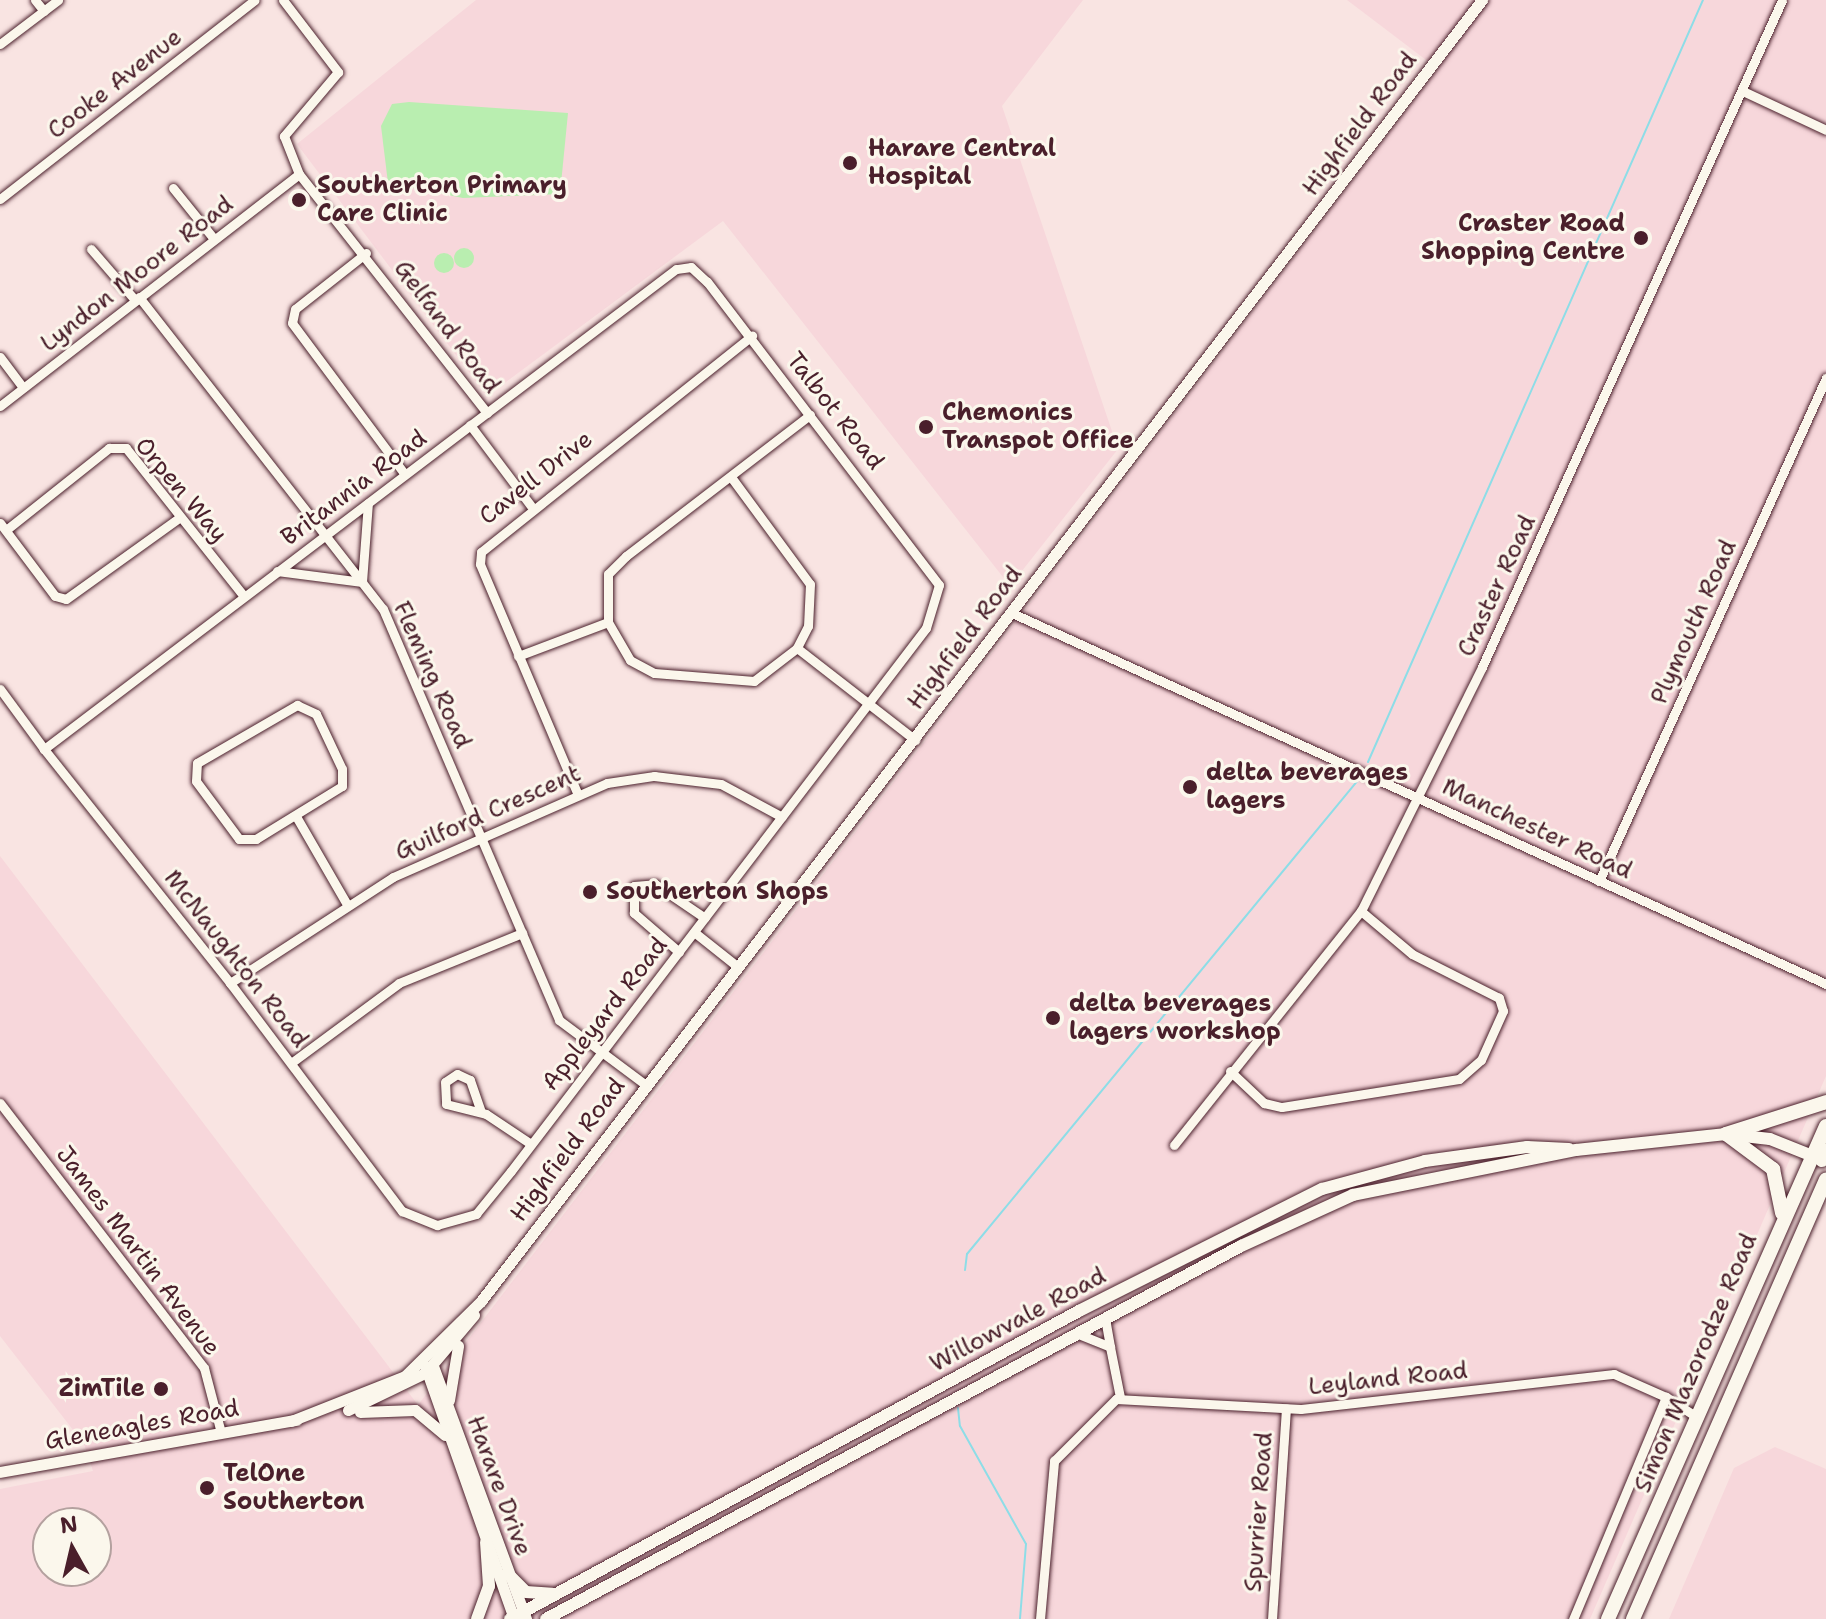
<!DOCTYPE html>
<style>
body{margin:0}
#map{position:relative;width:1826px;height:1619px;overflow:hidden;background:#f9e4e2;font-family:"Shantell Sans",sans-serif}
div>[style]{position:absolute}
.built>*{inset:0;background:#f7d7db}
.green>*{inset:0;background:#b9eeb0}
.round{border-radius:50%}
.stream>*{height:2px;margin:-1px;padding:0 1px;transform-origin:1px;border-radius:1px;background:#8ddde7}
.roads{filter:drop-shadow(0 0 2px #4a1f2b) drop-shadow(0 0 2px #4a1f2b)}
.minor>*{height:9px;margin:-4.5px;padding:0 4.5px;transform-origin:4.5px;border-radius:4.5px;background:#fbf7ec}
.tertiary>*{height:11px;margin:-5.5px;padding:0 5.5px;transform-origin:5.5px;border-radius:5.5px;background:#fbf7ec}
.secondary>*{height:12px;margin:-6px;padding:0 6px;transform-origin:6px;border-radius:6px;background:#fbf7ec}
.trunk>*{height:14px;margin:-7px;padding:0 7px;transform-origin:7px;border-radius:7px;background:#fbf7ec}
.dots>*{width:22px;height:22px;translate:-50% -50%;box-sizing:border-box;border:4px solid #fbf7ec;border-radius:50%}
span{translate:-50% -50%;white-space:nowrap;text-align:center;line-height:1.15;-webkit-text-stroke:6px #fbf7ec;paint-order:stroke}
.street-label{font-size:24px;color:#4a1f2b}
.poi-label{font-size:24px;color:#4a1f2b;font-weight:700}
.left{translate:0 -50%;text-align:left}
.right{translate:-100% -50%;text-align:right}
.north{position:absolute;left:32px;top:1507px;width:80px;height:80px;box-sizing:border-box;background:#fbf7ec;border:2px solid #b4a19f;border-radius:50%;rotate:352deg;font-size:22px;font-weight:700;line-height:32px;text-align:center;color:#4a1f2b}
.north::after{content:'';display:block;margin:auto;width:28px;height:36px;background:#4a1f2b;clip-path:polygon(50% 0,100% 100%,50% 72%,0 100%)}
</style>
<div id="map">
<div class="built">
<div style="clip-path:polygon(476px 0,1083px 0,1002px 106px,1118px 449px,1010px 586px,723px 221px,487px 396px,297px 144px)"></div>
<div style="clip-path:polygon(evenodd,1347px 0,1826px 0,1826px 1076px,1590px 1619px,0 1619px,0 1489px,93px 1471px,84px 1444px,0 1336px,0 856px,418px 1405px,1438px 69px,1347px 0,48px 1523px,96px 1523px,96px 1571px,48px 1571px,48px 1523px)"></div>
<div style="clip-path:polygon(1775px 1447px,1826px 1469px,1826px 1619px,1669px 1619px,1734px 1468px)"></div>
</div>
<div class="green">
<div style="clip-path:polygon(409px 102px,568px 113px,560px 194px,463px 198px,388px 183px,381px 126px,392px 104px)"></div>
<div class="round" style="left:454px;top:248px;width:20px;height:20px"></div>
<div class="round" style="left:434px;top:253px;width:20px;height:20px"></div>
</div>
<div class="stream">
<div style="left:1368px;top:762px;width:832px;rotate:-66.27deg"></div>
<div style="left:965px;top:1270px;width:16px;rotate:-83deg"></div>
<div style="left:967px;top:1254px;width:616px;rotate:-50.47deg"></div>
<div style="left:958px;top:1408px;width:18px;rotate:84deg"></div>
<div style="left:960px;top:1426px;width:135px;rotate:60.8deg"></div>
<div style="left:1026px;top:1544px;width:75px;rotate:94.6deg"></div>
</div>
<div class="roads">
<div class="minor">
<div style="left:35px;top:0;width:14px;rotate:51deg"></div>
<div style="left:283px;top:0;width:91px;rotate:52.6deg"></div>
<div style="left:338px;top:72px;width:84px;rotate:130.2deg"></div>
<div style="left:284px;top:136px;width:41px;rotate:68.5deg"></div>
<div style="left:299px;top:174px;width:304px;rotate:51.8deg"></div>
<div style="left:0;top:44px;width:73px;rotate:-37.2deg"></div>
<div style="left:1745px;top:92px;width:89px;rotate:25.1deg"></div>
<div style="left:173px;top:188px;width:65px;rotate:51.2deg"></div>
<div style="left:0;top:199px;width:323px;rotate:-38deg"></div>
<div style="left:91px;top:249px;width:67px;rotate:49.2deg"></div>
<div style="left:366px;top:253px;width:90px;rotate:141.7deg"></div>
<div style="left:295px;top:309px;width:14px;rotate:102deg"></div>
<div style="left:292px;top:323px;width:187px;rotate:53.3deg"></div>
<div style="left:139px;top:297px;width:396px;rotate:52deg"></div>
<div style="left:383px;top:609px;width:447px;rotate:66.8deg"></div>
<div style="left:559px;top:1020px;width:109px;rotate:36.8deg"></div>
<div style="left:0;top:357px;width:38px;rotate:53deg"></div>
<div style="left:0;top:406px;width:378px;rotate:-37.8deg"></div>
<div style="left:470px;top:425px;width:101px;rotate:53deg"></div>
<div style="left:731px;top:477px;width:133px;rotate:53.6deg"></div>
<div style="left:810px;top:584px;width:42px;rotate:92.7deg"></div>
<div style="left:808px;top:626px;width:25px;rotate:117deg"></div>
<div style="left:797px;top:648px;width:54px;rotate:142.5deg"></div>
<div style="left:754px;top:681px;width:100px;rotate:-175.4deg"></div>
<div style="left:654px;top:673px;width:27px;rotate:-152deg"></div>
<div style="left:630px;top:660px;width:44px;rotate:-120.1deg"></div>
<div style="left:608px;top:622px;width:48px;rotate:-90deg"></div>
<div style="left:608px;top:574px;width:25px;rotate:-45deg"></div>
<div style="left:626px;top:556px;width:232px;rotate:-37.5deg"></div>
<div style="left:0;top:523px;width:91px;rotate:53deg"></div>
<div style="left:55px;top:596px;width:11px;rotate:15deg"></div>
<div style="left:66px;top:599px;width:140px;rotate:-35.7deg"></div>
<div style="left:6px;top:530px;width:132px;rotate:-38.5deg"></div>
<div style="left:109px;top:448px;width:17px"></div>
<div style="left:126px;top:448px;width:188px;rotate:51.5deg"></div>
<div style="left:277px;top:571px;width:86px;rotate:7.4deg"></div>
<div style="left:362px;top:582px;width:79px;rotate:-85.7deg"></div>
<div style="left:1012px;top:613px;width:895px;rotate:24.5deg"></div>
<div style="left:797px;top:648px;width:150px;rotate:37.9deg"></div>
<div style="left:518px;top:656px;width:96px;rotate:-20.7deg"></div>
<div style="left:0;top:689px;width:74px;rotate:53.7deg"></div>
<div style="left:44px;top:749px;width:299px;rotate:51.5deg"></div>
<div style="left:230px;top:983px;width:286px;rotate:53deg"></div>
<div style="left:402px;top:1211px;width:38px;rotate:22deg"></div>
<div style="left:437px;top:1225px;width:41px;rotate:-15.8deg"></div>
<div style="left:476px;top:1214px;width:55px;rotate:-50.9deg"></div>
<div style="left:511px;top:1171px;width:683px;rotate:-52.61deg"></div>
<div style="left:926px;top:628px;width:45px;rotate:-73.2deg"></div>
<div style="left:939px;top:585px;width:382px;rotate:-127.4deg"></div>
<div style="left:707px;top:282px;width:22px;rotate:-137deg"></div>
<div style="left:691px;top:267px;width:15px;rotate:172deg"></div>
<div style="left:676px;top:269px;width:794px;rotate:142.78deg"></div>
<div style="left:297px;top:705px;width:21px;rotate:25deg"></div>
<div style="left:316px;top:714px;width:61px;rotate:64.7deg"></div>
<div style="left:342px;top:769px;width:17px;rotate:90deg"></div>
<div style="left:342px;top:786px;width:101px;rotate:148.4deg"></div>
<div style="left:256px;top:839px;width:17px;rotate:180deg"></div>
<div style="left:239px;top:839px;width:72px;rotate:-126.6deg"></div>
<div style="left:196px;top:781px;width:18px;rotate:-87deg"></div>
<div style="left:197px;top:763px;width:116px;rotate:-30.1deg"></div>
<div style="left:578px;top:795px;width:251px;rotate:-113deg"></div>
<div style="left:480px;top:564px;width:12px;rotate:-85deg"></div>
<div style="left:481px;top:552px;width:347px;rotate:-38.6deg"></div>
<div style="left:297px;top:818px;width:98px;rotate:60deg"></div>
<div style="left:1599px;top:881px;width:552px;rotate:-65.71deg"></div>
<div style="left:694px;top:932px;width:56px;rotate:38.5deg"></div>
<div style="left:679px;top:952px;width:60px;rotate:-139.1deg"></div>
<div style="left:634px;top:913px;width:27px;rotate:-90deg"></div>
<div style="left:634px;top:886px;width:21px;rotate:-5deg"></div>
<div style="left:655px;top:884px;width:60px;rotate:34.2deg"></div>
<div style="left:230px;top:983px;width:194px;rotate:-33deg"></div>
<div style="left:393px;top:877px;width:234px;rotate:-23.7deg"></div>
<div style="left:607px;top:783px;width:48px;rotate:-8.5deg"></div>
<div style="left:654px;top:776px;width:67px;rotate:6.8deg"></div>
<div style="left:721px;top:784px;width:69px;rotate:28.4deg"></div>
<div style="left:291px;top:1063px;width:134px;rotate:-36.5deg"></div>
<div style="left:399px;top:983px;width:133px;rotate:-22.1deg"></div>
<div style="left:1230px;top:1071px;width:47px;rotate:43.3deg"></div>
<div style="left:1264px;top:1103px;width:18px;rotate:13deg"></div>
<div style="left:1282px;top:1107px;width:179px;rotate:-9deg"></div>
<div style="left:1459px;top:1079px;width:29px;rotate:-41deg"></div>
<div style="left:1481px;top:1060px;width:54px;rotate:-65.8deg"></div>
<div style="left:1503px;top:1011px;width:14px;rotate:-107deg"></div>
<div style="left:1499px;top:998px;width:97px;rotate:-153.2deg"></div>
<div style="left:1412px;top:954px;width:67px;rotate:-139.9deg"></div>
<div style="left:0;top:1103px;width:334px;rotate:52.4deg"></div>
<div style="left:204px;top:1368px;width:67px;rotate:75.3deg"></div>
<div style="left:481px;top:1112px;width:34px;rotate:-109deg"></div>
<div style="left:470px;top:1080px;width:14px;rotate:-155deg"></div>
<div style="left:457px;top:1074px;width:14px;rotate:146deg"></div>
<div style="left:445px;top:1082px;width:22px;rotate:87deg"></div>
<div style="left:446px;top:1104px;width:41px;rotate:14deg"></div>
<div style="left:486px;top:1114px;width:54px;rotate:33.7deg"></div>
<div style="left:1174px;top:1145px;width:300px;rotate:-51.4deg"></div>
<div style="left:1361px;top:911px;width:272px;rotate:-63.6deg"></div>
<div style="left:1482px;top:667px;width:731px;rotate:-65.78deg"></div>
<div style="left:1105px;top:1318px;width:29px;rotate:80deg"></div>
<div style="left:1076px;top:1333px;width:37px;rotate:22deg"></div>
<div style="left:1110px;top:1347px;width:51px;rotate:78.7deg"></div>
<div style="left:1666px;top:1397px;width:37px;rotate:33deg"></div>
<div style="left:1040px;top:1619px;width:159px;rotate:-84.9deg"></div>
<div style="left:1054px;top:1461px;width:88px;rotate:-45deg"></div>
<div style="left:1116px;top:1399px;width:185px;rotate:3.1deg"></div>
<div style="left:1301px;top:1409px;width:315px;rotate:-6.4deg"></div>
<div style="left:1614px;top:1374px;width:57px;rotate:23.9deg"></div>
<div style="left:1666px;top:1397px;width:241px;rotate:112.7deg"></div>
<div style="left:1272px;top:1619px;width:211px;rotate:-86.2deg"></div>
</div>
<div class="tertiary">
<div style="left:425px;top:1366px;width:268px;rotate:70.6deg"></div>
<div style="left:433px;top:1366px;width:270px;rotate:69.8deg"></div>
<div style="left:449px;top:1400px;width:55px;rotate:-80.5deg"></div>
<div style="left:348px;top:1410px;width:85px;rotate:-25.7deg"></div>
<div style="left:425px;top:1373px;width:76px;rotate:-49.8deg"></div>
<div style="left:360px;top:1412px;width:55px;rotate:-2.1deg"></div>
<div style="left:415px;top:1410px;width:39px;rotate:40deg"></div>
<div style="left:291px;top:1421px;width:123px;rotate:-21.5deg"></div>
<div style="left:405px;top:1376px;width:107px;rotate:-44.6deg"></div>
<div style="left:481px;top:1301px;width:1642px;rotate:-52.43deg"></div>
<div style="left:0;top:1472px;width:301px;rotate:-10deg"></div>
</div>
<div class="secondary">
<div style="left:508px;top:1574px;width:25px;rotate:45deg"></div>
<div style="left:526px;top:1592px;width:26px;rotate:4deg"></div>
<div style="left:477px;top:1619px;width:35px;rotate:-70deg"></div>
<div style="left:489px;top:1586px;width:44px;rotate:-93.9deg"></div>
<div style="left:510px;top:1619px;width:647px;rotate:-28.43deg"></div>
<div style="left:1079px;top:1311px;width:272px;rotate:-26.7deg"></div>
<div style="left:1322px;top:1189px;width:107px;rotate:-15.2deg"></div>
<div style="left:1425px;top:1161px;width:103px;rotate:-7.8deg"></div>
<div style="left:1527px;top:1147px;width:42px;rotate:2.7deg"></div>
<div style="left:546px;top:1619px;width:789px;rotate:-28.22deg"></div>
<div style="left:1241px;top:1246px;width:123px;rotate:-24.5deg"></div>
<div style="left:1353px;top:1195px;width:227px;rotate:-11.4deg"></div>
<div style="left:1576px;top:1150px;width:151px;rotate:-6.1deg"></div>
<div style="left:1726px;top:1134px;width:44px;rotate:6.5deg"></div>
<div style="left:1770px;top:1139px;width:54px;rotate:21.8deg"></div>
</div>
<div class="trunk">
<div style="left:1726px;top:1134px;width:59px;rotate:36.7deg"></div>
<div style="left:1773px;top:1169px;width:45px;rotate:78.4deg"></div>
<div style="left:1726px;top:1134px;width:105px;rotate:-17.7deg"></div>
<div style="left:1822px;top:1160px;width:10px;rotate:-66deg"></div>
<div style="left:1608px;top:1619px;width:539px;rotate:-66.15deg"></div>
<div style="left:1633px;top:1619px;width:480px;rotate:-66.3deg"></div>
</div>
</div>
<div class="dots">
<div style="left:850px;top:163px;background:#4a1f2b"></div>
<div style="left:299px;top:200px;background:#4a1f2b"></div>
<div style="left:1641px;top:238px;background:#4a1f2b"></div>
<div style="left:926px;top:427px;background:#4a1f2b"></div>
<div style="left:1190px;top:787px;background:#4a1f2b"></div>
<div style="left:590px;top:892px;background:#4a1f2b"></div>
<div style="left:1053px;top:1018px;background:#4a1f2b"></div>
<div style="left:161px;top:1389px;background:#4a1f2b"></div>
<div style="left:207px;top:1488px;background:#4a1f2b"></div>
</div>
<div class="street-label">
<span style="left:115px;top:84px;rotate:-38deg">Cooke Avenue</span>
<span style="left:1360px;top:124px;rotate:-53deg">Highfield Road</span>
<span style="left:137px;top:274px;rotate:-38deg">Lyndon Moore Road</span>
<span style="left:447px;top:327px;rotate:53deg">Gelfand Road</span>
<span style="left:835px;top:411px;rotate:52deg">Talbot Road</span>
<span style="left:536px;top:478px;rotate:-38deg">Cavell Drive</span>
<span style="left:354px;top:488px;rotate:-37deg">Britannia Road</span>
<span style="left:181px;top:490px;rotate:50deg">Orpen Way</span>
<span style="left:1497px;top:586px;rotate:-65deg">Craster Road</span>
<span style="left:1694px;top:622px;rotate:-66deg">Plymouth Road</span>
<span style="left:965px;top:638px;rotate:-53deg">Highfield Road</span>
<span style="left:432px;top:675px;rotate:66deg">Fleming Road</span>
<span style="left:488px;top:813px;rotate:-24deg">Guilford Crescent</span>
<span style="left:1537px;top:829px;rotate:25deg">Manchester Road</span>
<span style="left:236px;top:959px;rotate:52deg">McNaughton Road</span>
<span style="left:605px;top:1014px;rotate:-52deg">Appleyard Road</span>
<span style="left:568px;top:1150px;rotate:-53deg">Highfield Road</span>
<span style="left:138px;top:1251px;rotate:53deg">James Martin Avenue</span>
<span style="left:1018px;top:1320px;rotate:-28deg">Willowvale Road</span>
<span style="left:1696px;top:1363px;rotate:-67deg">Simon Mazorodze Road</span>
<span style="left:1388px;top:1379px;rotate:-6deg">Leyland Road</span>
<span style="left:142px;top:1425px;rotate:-10deg">Gleneagles Road</span>
<span style="left:499px;top:1486px;rotate:70deg">Harare Drive</span>
<span style="left:1259px;top:1512px;rotate:-86deg">Spurrier Road</span>
</div>
<div class="poi-label">
<span class="left" style="left:868px;top:163px">Harare Central<br>Hospital</span>
<span class="left" style="left:317px;top:200px">Southerton Primary<br>Care Clinic</span>
<span class="right" style="left:1625px;top:238px">Craster Road<br>Shopping Centre</span>
<span class="left" style="left:942px;top:427px">Chemonics<br>Transpot Office</span>
<span class="left" style="left:1206px;top:787px">delta beverages<br>lagers</span>
<span class="left" style="left:606px;top:892px">Southerton Shops</span>
<span class="left" style="left:1069px;top:1018px">delta beverages<br>lagers workshop</span>
<span class="right" style="left:145px;top:1389px">ZimTile</span>
<span class="left" style="left:223px;top:1488px">TelOne<br>Southerton</span>
</div>
<div class="north">N</div>
</div>
